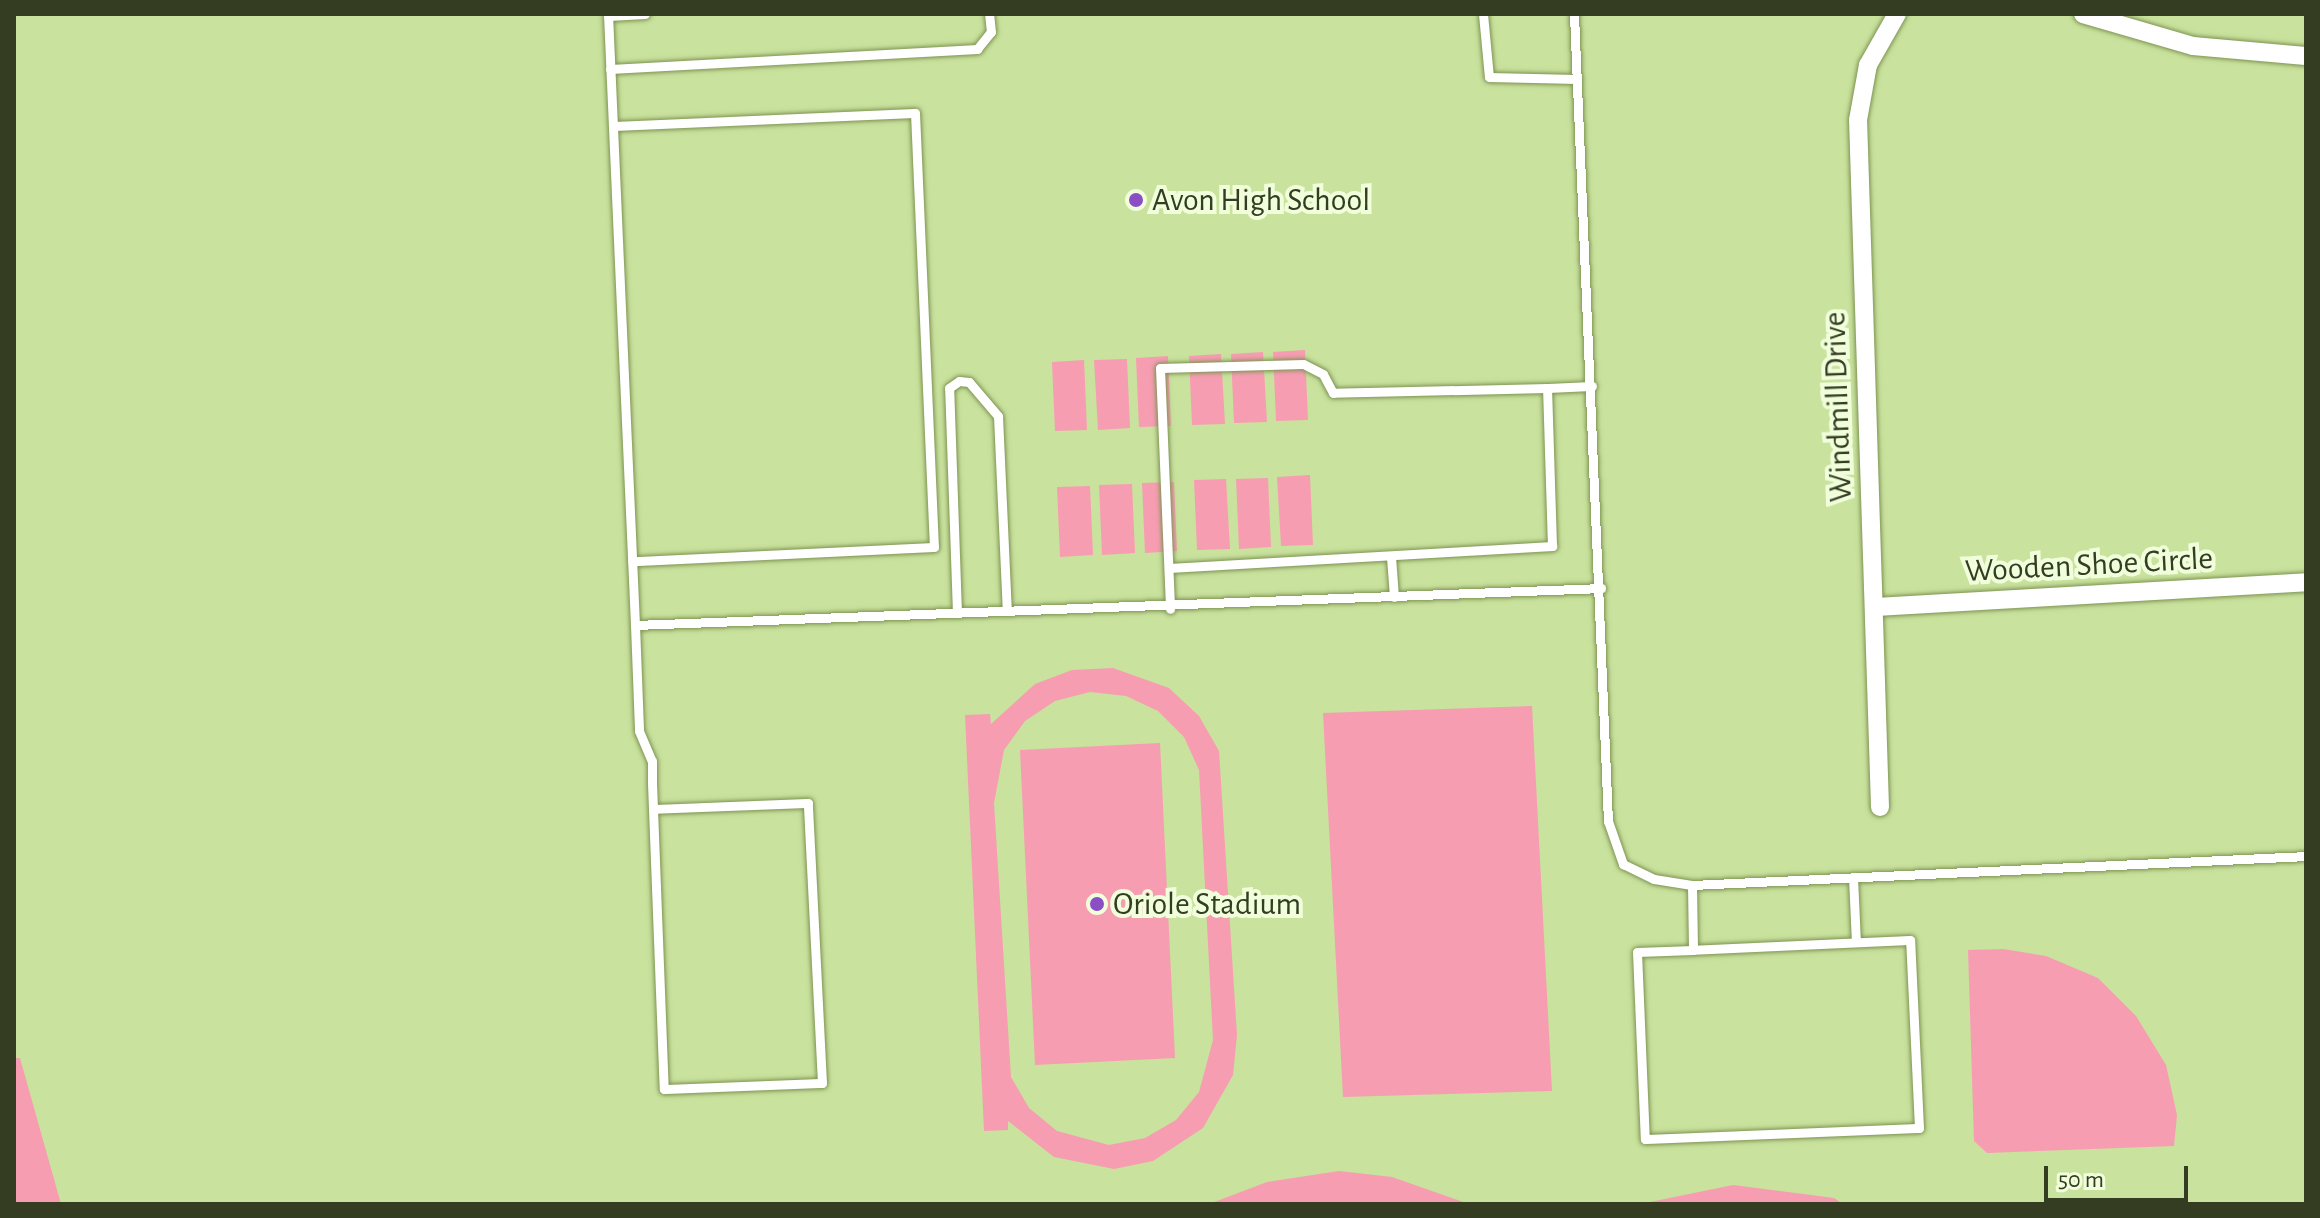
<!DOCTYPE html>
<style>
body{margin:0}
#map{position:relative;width:2320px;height:1218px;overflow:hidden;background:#c9e29d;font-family:"Alegreya Sans",sans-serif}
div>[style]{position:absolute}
.green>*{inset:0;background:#f79db2}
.roads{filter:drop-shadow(0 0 2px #7e9453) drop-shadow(0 0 2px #7e9453)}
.service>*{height:9px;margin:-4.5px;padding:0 4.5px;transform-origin:4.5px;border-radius:4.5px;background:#fff}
.minor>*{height:18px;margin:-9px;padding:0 9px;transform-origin:9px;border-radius:9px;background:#fff}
.dots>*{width:22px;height:22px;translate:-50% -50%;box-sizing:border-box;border:4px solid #f0fedb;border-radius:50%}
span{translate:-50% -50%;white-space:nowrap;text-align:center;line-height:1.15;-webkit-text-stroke:8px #f0fedb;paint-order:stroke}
.poi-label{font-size:32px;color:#343d22}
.left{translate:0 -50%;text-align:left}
.street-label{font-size:32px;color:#343d22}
.frame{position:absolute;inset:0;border:16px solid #343d22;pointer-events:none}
.scale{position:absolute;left:2044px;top:1166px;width:144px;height:36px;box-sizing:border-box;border:4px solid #343d22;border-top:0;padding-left:10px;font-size:24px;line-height:28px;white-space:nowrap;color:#343d22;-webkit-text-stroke:6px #f0fedb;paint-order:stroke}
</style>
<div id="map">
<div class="green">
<div style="clip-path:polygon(1305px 350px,1308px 420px,1276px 421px,1273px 352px)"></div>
<div style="clip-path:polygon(1263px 352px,1267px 422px,1234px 423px,1231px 354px)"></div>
<div style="clip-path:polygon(1221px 354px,1225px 424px,1192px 425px,1189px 356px)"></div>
<div style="clip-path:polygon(1168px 356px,1171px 426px,1139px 427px,1136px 358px)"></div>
<div style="clip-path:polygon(1127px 359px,1130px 428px,1098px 430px,1094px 360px)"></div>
<div style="clip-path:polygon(1084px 360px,1087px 430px,1055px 431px,1052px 362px)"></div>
<div style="clip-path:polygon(1310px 475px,1313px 545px,1281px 546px,1277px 477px)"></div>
<div style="clip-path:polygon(1268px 478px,1271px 547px,1239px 549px,1236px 479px)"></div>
<div style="clip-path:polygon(1226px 479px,1230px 549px,1197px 550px,1194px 480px)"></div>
<div style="clip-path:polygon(1174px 482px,1177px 551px,1145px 553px,1142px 483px)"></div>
<div style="clip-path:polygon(1132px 484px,1135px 553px,1102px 555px,1099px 485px)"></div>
<div style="clip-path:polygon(1090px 486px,1093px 555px,1060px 557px,1057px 487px)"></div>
<div style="clip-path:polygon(evenodd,1113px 668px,1169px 688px,1199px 716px,1219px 751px,1237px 1035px,1233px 1075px,1203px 1128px,1153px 1161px,1114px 1169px,1054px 1157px,1008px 1121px,1008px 1130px,984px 1131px,965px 715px,990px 714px,991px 724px,1035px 684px,1072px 670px,1113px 668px,1090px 692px,1126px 696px,1158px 711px,1184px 737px,1199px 770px,1213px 1040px,1199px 1092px,1176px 1120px,1145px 1138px,1109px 1145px,1057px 1131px,1029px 1108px,1011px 1077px,994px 803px,1004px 750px,1025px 721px,1055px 701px,1090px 692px)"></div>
<div style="clip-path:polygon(1532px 706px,1552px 1091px,1343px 1097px,1323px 713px)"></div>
<div style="clip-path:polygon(1160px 743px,1175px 1058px,1035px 1065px,1020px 750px)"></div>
<div style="clip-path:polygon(2003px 949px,2046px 956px,2098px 978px,2136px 1016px,2166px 1065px,2177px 1115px,2174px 1146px,1987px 1153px,1974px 1141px,1968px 950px)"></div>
<div style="clip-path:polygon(14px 1058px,20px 1058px,61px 1204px,14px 1204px)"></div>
<div style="clip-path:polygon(1339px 1171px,1392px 1177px,1469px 1204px,1209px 1204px,1267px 1182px)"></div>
<div style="clip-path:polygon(1733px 1185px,1834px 1198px,1843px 1204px,1640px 1204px)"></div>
</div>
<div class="roads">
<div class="service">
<div style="left:608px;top:14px;width:612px;rotate:87.47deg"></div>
<div style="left:635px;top:625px;width:967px;rotate:-2.19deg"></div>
<div style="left:1483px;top:14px;width:63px;rotate:84.6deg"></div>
<div style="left:1489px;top:77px;width:88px;rotate:1.3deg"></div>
<div style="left:1574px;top:14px;width:808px;rotate:87.59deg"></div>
<div style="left:1608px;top:821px;width:46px;rotate:70.8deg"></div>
<div style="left:1623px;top:864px;width:34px;rotate:26deg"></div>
<div style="left:1654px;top:879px;width:38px;rotate:9deg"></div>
<div style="left:1692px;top:885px;width:615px;rotate:-2.7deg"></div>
<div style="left:608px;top:16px;width:37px;rotate:-3deg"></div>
<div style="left:610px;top:69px;width:368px;rotate:-3.1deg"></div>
<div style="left:977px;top:49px;width:22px;rotate:-51deg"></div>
<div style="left:991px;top:32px;width:18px;rotate:-96deg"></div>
<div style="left:613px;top:126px;width:302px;rotate:-2.5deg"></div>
<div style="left:915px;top:113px;width:434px;rotate:87.5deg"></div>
<div style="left:934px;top:547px;width:302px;rotate:177.3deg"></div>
<div style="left:1547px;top:388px;width:45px;rotate:-2.5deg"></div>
<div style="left:1391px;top:557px;width:40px;rotate:85.7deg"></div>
<div style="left:1169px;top:568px;width:384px;rotate:-3.3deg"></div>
<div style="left:1552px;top:546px;width:158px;rotate:-91.8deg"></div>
<div style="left:1547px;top:388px;width:214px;rotate:178.7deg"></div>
<div style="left:1333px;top:393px;width:21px;rotate:-118deg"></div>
<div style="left:1323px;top:374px;width:22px;rotate:-153deg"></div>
<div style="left:1303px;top:364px;width:143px;rotate:178.4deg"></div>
<div style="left:1160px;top:368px;width:241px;rotate:87.6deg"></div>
<div style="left:957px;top:613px;width:225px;rotate:-92deg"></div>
<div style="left:949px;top:388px;width:12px;rotate:-35deg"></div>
<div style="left:959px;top:381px;width:10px;rotate:6deg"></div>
<div style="left:969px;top:382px;width:45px;rotate:49.5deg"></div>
<div style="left:998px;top:416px;width:195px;rotate:87.4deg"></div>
<div style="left:635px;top:625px;width:106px;rotate:87.8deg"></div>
<div style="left:639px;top:731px;width:33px;rotate:67deg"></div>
<div style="left:652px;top:761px;width:22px;rotate:90deg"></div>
<div style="left:652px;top:783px;width:306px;rotate:87.8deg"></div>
<div style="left:664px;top:1089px;width:158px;rotate:-2.2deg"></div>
<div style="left:822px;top:1083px;width:280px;rotate:-92.9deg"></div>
<div style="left:808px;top:803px;width:155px;rotate:177.8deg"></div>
<div style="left:1853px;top:877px;width:65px;rotate:87.4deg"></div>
<div style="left:1692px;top:885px;width:65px;rotate:89.1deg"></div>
<div style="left:1693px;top:950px;width:56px;rotate:178deg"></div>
<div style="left:1637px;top:952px;width:187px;rotate:87.6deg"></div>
<div style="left:1645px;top:1139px;width:274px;rotate:-2.3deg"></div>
<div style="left:1919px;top:1128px;width:188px;rotate:-92.7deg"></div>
<div style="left:1910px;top:940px;width:217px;rotate:177.4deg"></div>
</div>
<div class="minor">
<div style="left:2083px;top:14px;width:115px;rotate:16.2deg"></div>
<div style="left:2193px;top:46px;width:113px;rotate:5.1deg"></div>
<div style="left:1876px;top:607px;width:431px;rotate:-3.3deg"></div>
<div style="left:1880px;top:807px;width:687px;rotate:-91.83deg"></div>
<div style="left:1858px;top:120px;width:56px;rotate:-79.7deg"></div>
<div style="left:1868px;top:65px;width:59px;rotate:-60.4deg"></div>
</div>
</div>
<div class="dots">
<div style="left:1136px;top:200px;background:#8b4fc5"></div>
<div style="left:1097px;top:904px;background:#8b4fc5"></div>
</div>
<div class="poi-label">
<span class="left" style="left:1152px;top:200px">Avon High School</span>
<span class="left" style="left:1113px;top:904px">Oriole Stadium</span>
</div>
<div class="street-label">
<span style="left:1838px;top:407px;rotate:-92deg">Windmill Drive</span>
<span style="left:2089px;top:565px;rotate:-3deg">Wooden Shoe Circle</span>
</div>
<div class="frame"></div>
<div class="scale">50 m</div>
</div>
